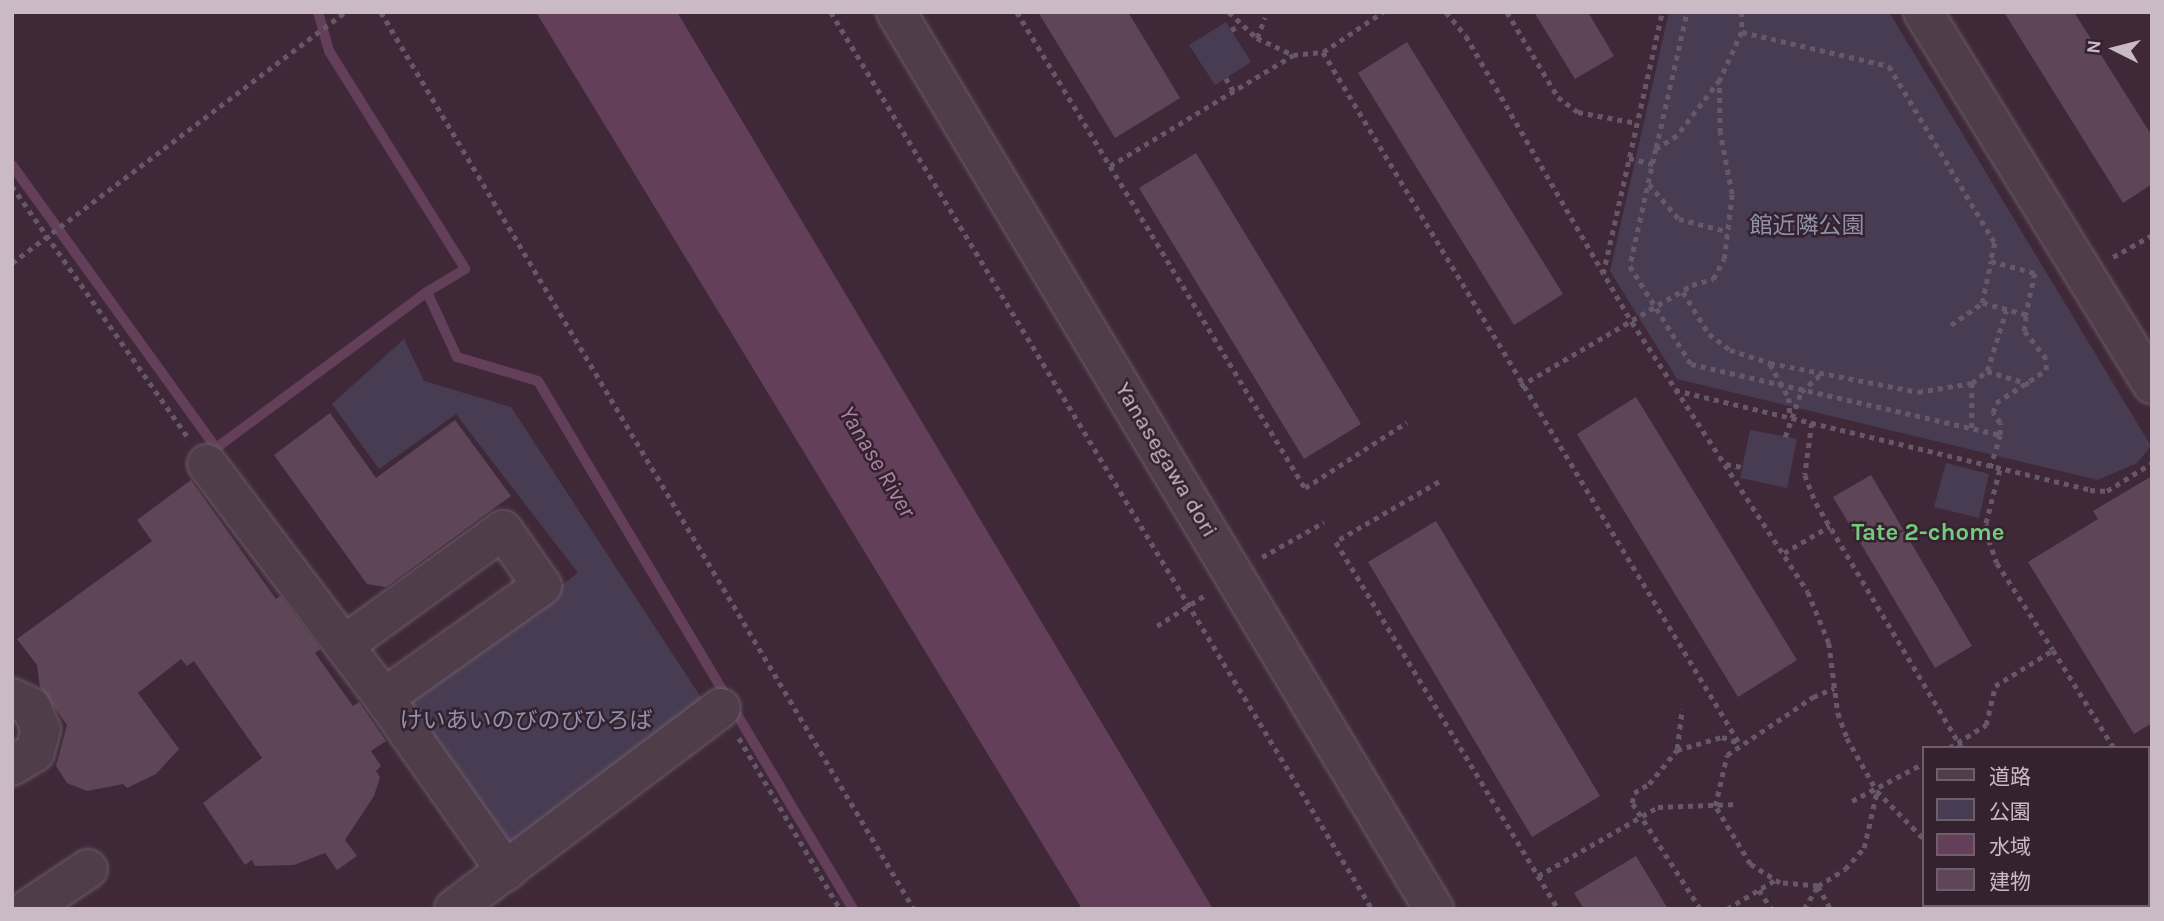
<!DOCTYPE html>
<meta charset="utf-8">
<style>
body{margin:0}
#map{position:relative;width:2164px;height:921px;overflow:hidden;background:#3f2939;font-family:Karla,"Noto Sans JP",sans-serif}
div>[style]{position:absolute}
.green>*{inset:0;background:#483c53}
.water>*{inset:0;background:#643f59}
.stream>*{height:10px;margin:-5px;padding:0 5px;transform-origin:5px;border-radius:5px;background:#643f59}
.building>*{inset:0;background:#5e4658}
.path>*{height:4.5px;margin-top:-2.25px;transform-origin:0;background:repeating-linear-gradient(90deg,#665769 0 5px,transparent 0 10px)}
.roads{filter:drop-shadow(0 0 2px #6c5b68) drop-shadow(0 0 2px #6c5b68)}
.minor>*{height:38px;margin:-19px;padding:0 19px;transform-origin:19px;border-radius:19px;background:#4f3d4a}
span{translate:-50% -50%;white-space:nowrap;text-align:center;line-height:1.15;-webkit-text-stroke:5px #34222f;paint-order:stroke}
.park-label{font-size:23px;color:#8f91ad}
.street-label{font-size:23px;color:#c9bac5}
.water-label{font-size:24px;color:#ad85a2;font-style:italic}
.neighbourhood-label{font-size:24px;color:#73cb7e;font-weight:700}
.frame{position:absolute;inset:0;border:14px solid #c9bac5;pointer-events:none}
.legend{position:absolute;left:1922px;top:746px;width:228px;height:161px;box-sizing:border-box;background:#34222f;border:2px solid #705f6b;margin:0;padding:9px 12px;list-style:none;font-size:21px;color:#c9bac5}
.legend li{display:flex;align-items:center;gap:14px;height:35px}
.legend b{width:35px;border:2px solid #705f6b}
.north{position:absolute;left:2080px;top:14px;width:70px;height:70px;-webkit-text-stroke:5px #34222f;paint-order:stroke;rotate:276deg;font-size:19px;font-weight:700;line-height:28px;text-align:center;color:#c9bac5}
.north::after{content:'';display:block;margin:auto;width:24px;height:32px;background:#c9bac5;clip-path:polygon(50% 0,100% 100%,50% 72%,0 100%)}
</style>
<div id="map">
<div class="green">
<div style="clip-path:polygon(1669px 12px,1889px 12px,2151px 446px,2137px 463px,2098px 480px,1677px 379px,1610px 271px)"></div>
<div style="clip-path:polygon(1226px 22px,1251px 62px,1215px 85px,1189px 45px)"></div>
<div style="clip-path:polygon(404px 339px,424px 381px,511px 407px,702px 699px,505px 850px,400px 702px,578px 573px,456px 414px,379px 469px,332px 404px)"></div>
<div style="clip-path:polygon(1750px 430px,1797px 439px,1787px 488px,1740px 478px)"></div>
<div style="clip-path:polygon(1946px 463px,1989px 474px,1979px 518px,1934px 507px)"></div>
</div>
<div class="water">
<div style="clip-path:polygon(536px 12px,677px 12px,1213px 909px,1082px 909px)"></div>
</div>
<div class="stream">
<div style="left:318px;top:12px;width:41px;rotate:74.2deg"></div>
<div style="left:329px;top:51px;width:257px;rotate:58deg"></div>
<div style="left:465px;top:269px;width:44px;rotate:148.8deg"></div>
<div style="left:12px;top:165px;width:349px;rotate:54.2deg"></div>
<div style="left:216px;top:448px;width:262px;rotate:-36.5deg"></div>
<div style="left:427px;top:292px;width:72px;rotate:65.2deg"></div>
<div style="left:457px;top:357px;width:84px;rotate:16.5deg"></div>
<div style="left:538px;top:381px;width:615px;rotate:59.18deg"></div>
</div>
<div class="building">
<div style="clip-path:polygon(1038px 12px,1128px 12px,1180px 98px,1115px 138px)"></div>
<div style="clip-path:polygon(1534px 12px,1588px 12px,1614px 56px,1575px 79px)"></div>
<div style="clip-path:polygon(2004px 12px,2074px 12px,2152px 136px,2152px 184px,2123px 203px)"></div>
<div style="clip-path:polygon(1407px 42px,1563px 294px,1514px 325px,1358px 73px)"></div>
<div style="clip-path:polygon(1196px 153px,1361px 424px,1304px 459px,1139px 188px)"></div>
<div style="clip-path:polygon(1636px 397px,1797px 660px,1738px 697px,1577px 434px)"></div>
<div style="clip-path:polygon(330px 413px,376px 478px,455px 420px,511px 496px,386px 587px,367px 584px,274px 455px)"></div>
<div style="clip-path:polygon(1871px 475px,1972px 646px,1935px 668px,1833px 497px)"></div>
<div style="clip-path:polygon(2152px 476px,2152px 723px,2134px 734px,2028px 562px,2098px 519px,2093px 511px)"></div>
<div style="clip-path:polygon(191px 480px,276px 599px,280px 596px,320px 649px,315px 653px,353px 706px,359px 702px,386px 741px,371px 751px,381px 766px,376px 771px,380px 777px,374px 796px,345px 840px,357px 856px,337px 870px,325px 853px,294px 865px,255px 866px,252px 860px,245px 865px,203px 803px,262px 758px,194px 661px,187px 666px,181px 659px,138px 693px,179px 749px,156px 774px,127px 788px,123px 784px,87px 791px,67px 783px,56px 766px,67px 725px,40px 687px,37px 665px,17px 639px,152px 541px,137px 520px)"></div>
<div style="clip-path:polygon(1436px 521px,1600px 796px,1532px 837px,1368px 562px)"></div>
<div style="clip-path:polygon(1636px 856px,1668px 909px,1584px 909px,1574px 893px)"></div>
</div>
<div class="path">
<div style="left:381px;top:12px;width:1043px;rotate:59.28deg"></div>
<div style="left:831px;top:12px;width:1048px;rotate:58.9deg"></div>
<div style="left:1017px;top:12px;width:556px;rotate:58.82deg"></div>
<div style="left:1305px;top:488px;width:121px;rotate:-32.9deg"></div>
<div style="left:1229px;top:12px;width:38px;rotate:43deg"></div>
<div style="left:1257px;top:38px;width:40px;rotate:25deg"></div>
<div style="left:1293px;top:55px;width:30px;rotate:-6deg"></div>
<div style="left:1323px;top:52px;width:72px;rotate:-33.7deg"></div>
<div style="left:1446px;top:12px;width:31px;rotate:50deg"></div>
<div style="left:1466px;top:36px;width:331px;rotate:59.9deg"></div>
<div style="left:1632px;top:322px;width:322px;rotate:56.9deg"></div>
<div style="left:1808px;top:592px;width:55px;rotate:67.6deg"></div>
<div style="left:1829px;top:643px;width:71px;rotate:82.7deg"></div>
<div style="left:1838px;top:713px;width:27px;rotate:70deg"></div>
<div style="left:1847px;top:738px;width:61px;rotate:60.5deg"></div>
<div style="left:1877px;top:791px;width:67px;rotate:45.6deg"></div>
<div style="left:1507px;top:12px;width:99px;rotate:59deg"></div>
<div style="left:1558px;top:97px;width:25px;rotate:37deg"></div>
<div style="left:1578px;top:112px;width:60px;rotate:10.6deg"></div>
<div style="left:1742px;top:12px;width:20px;rotate:90deg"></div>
<div style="left:1742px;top:32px;width:53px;rotate:114.6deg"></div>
<div style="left:1720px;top:80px;width:71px;rotate:127.5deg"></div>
<div style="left:1677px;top:136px;width:25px;rotate:148deg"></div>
<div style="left:1656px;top:149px;width:120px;rotate:102.5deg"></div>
<div style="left:1630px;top:266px;width:115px;rotate:58.1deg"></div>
<div style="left:1691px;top:364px;width:317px;rotate:12.9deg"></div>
<div style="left:1231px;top:30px;width:9px;rotate:-27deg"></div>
<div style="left:1742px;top:32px;width:151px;rotate:13deg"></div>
<div style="left:1889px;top:66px;width:206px;rotate:59.1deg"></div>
<div style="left:1995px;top:243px;width:18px;rotate:103deg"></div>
<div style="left:1257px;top:38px;width:22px;rotate:-69deg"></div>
<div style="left:1323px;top:52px;width:808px;rotate:58.93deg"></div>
<div style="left:1226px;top:78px;width:16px;rotate:60deg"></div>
<div style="left:1656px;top:148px;width:139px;rotate:-77.2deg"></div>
<div style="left:1629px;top:158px;width:25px;rotate:14deg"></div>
<div style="left:1110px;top:166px;width:214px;rotate:-31.2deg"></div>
<div style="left:1649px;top:184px;width:46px;rotate:49.4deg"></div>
<div style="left:1679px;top:219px;width:49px;rotate:14.3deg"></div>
<div style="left:12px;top:186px;width:307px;rotate:55deg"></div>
<div style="left:2113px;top:257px;width:45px;rotate:-29.4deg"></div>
<div style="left:12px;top:263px;width:417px;rotate:-37deg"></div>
<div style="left:1603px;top:274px;width:269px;rotate:-77.3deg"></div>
<div style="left:1683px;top:292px;width:49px;rotate:58.2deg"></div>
<div style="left:1709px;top:334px;width:26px;rotate:37deg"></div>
<div style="left:1730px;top:350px;width:42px;rotate:18deg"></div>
<div style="left:1770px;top:363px;width:151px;rotate:11.1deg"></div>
<div style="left:1918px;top:392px;width:55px;rotate:-9.5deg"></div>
<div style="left:1972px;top:383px;width:19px;rotate:-39deg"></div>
<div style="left:1987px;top:371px;width:63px;rotate:-72.4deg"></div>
<div style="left:1951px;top:325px;width:38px;rotate:-35deg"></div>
<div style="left:1982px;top:303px;width:43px;rotate:-77.9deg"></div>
<div style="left:1991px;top:261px;width:46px;rotate:15.3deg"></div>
<div style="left:2035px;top:273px;width:43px;rotate:102.1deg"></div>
<div style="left:2026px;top:315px;width:46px;rotate:-164.7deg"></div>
<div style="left:1770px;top:364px;width:39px;rotate:61deg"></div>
<div style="left:1789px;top:398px;width:19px;rotate:87deg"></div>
<div style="left:1987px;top:371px;width:44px;rotate:17.2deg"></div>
<div style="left:1972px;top:383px;width:46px;rotate:90deg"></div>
<div style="left:1520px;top:386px;width:199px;rotate:-30.4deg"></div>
<div style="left:1692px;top:285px;width:22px;rotate:-16deg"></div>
<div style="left:1713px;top:279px;width:23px;rotate:-61deg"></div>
<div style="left:1724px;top:259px;width:65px;rotate:-83deg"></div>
<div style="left:1732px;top:194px;width:62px;rotate:-101.1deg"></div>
<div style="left:1720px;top:133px;width:52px;rotate:-91.1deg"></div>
<div style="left:1675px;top:390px;width:427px;rotate:13.5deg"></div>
<div style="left:2090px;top:490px;width:17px;rotate:3deg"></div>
<div style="left:2107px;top:491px;width:53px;rotate:-31.9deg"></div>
<div style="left:1812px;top:423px;width:52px;rotate:97.7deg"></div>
<div style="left:1805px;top:475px;width:30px;rotate:69deg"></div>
<div style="left:1816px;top:503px;width:285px;rotate:59.2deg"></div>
<div style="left:1785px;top:437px;width:48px;rotate:-70.4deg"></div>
<div style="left:1801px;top:392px;width:28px;rotate:-42deg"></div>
<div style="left:1726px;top:464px;width:16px;rotate:11deg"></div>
<div style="left:1990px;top:468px;width:34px;rotate:-73deg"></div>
<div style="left:2000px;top:435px;width:12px;rotate:-90deg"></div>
<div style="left:2000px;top:423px;width:12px;rotate:-125deg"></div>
<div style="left:1993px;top:413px;width:10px;rotate:-73deg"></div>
<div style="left:1996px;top:403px;width:60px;rotate:-33.4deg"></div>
<div style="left:2046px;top:370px;width:11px;rotate:-90deg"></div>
<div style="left:2046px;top:359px;width:36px;rotate:-128deg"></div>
<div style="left:2024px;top:331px;width:16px;rotate:-83deg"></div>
<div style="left:2000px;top:470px;width:56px;rotate:104.5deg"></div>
<div style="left:1986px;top:524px;width:16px;rotate:79deg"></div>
<div style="left:1989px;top:540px;width:24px;rotate:71deg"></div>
<div style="left:1997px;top:563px;width:103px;rotate:57.2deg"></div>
<div style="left:1439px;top:482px;width:119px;rotate:149.8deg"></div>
<div style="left:1336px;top:542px;width:429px;rotate:58.8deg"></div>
<div style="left:1784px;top:553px;width:53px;rotate:-30.4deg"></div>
<div style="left:1262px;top:557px;width:71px;rotate:-29.4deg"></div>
<div style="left:1157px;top:626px;width:59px;rotate:-32.6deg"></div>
<div style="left:739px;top:738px;width:199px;rotate:59.4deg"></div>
<div style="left:1949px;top:748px;width:44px;rotate:-31.9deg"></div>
<div style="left:1986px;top:725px;width:40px;rotate:-77deg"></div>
<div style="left:1995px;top:686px;width:68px;rotate:-31.8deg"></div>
<div style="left:2053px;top:650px;width:115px;rotate:58.1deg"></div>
<div style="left:1677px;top:749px;width:40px;rotate:-82.9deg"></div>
<div style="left:2148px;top:763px;width:4px;rotate:14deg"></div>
<div style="left:1852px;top:801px;width:81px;rotate:-27.8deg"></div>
<div style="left:1538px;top:876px;width:138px;rotate:-29.9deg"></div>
<div style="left:1658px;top:807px;width:80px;rotate:-2.1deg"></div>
<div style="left:1818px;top:886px;width:38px;rotate:-175deg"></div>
<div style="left:1780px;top:883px;width:36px;rotate:-148deg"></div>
<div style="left:1750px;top:864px;width:68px;rotate:-121.1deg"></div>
<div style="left:1715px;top:806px;width:52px;rotate:-76.8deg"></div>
<div style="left:1727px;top:755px;width:104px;rotate:-34deg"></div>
<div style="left:1813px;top:697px;width:23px;rotate:-23deg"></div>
<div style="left:1818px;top:886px;width:26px;rotate:61deg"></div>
<div style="left:1759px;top:890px;width:23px;rotate:56deg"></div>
<div style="left:1973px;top:905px;width:4px;rotate:63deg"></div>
<div style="left:2058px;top:905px;width:4px;rotate:63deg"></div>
<div style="left:1700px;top:909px;width:126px;rotate:-122.7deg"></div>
<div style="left:1632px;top:803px;width:10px;rotate:-79deg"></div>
<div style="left:1634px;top:793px;width:17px;rotate:-31deg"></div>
<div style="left:1649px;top:784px;width:44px;rotate:-50.5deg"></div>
<div style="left:1677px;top:750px;width:47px;rotate:-16.1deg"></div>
<div style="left:1722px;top:737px;width:18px;rotate:19deg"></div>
<div style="left:1727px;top:909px;width:56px;rotate:-31.1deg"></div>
<div style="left:1804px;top:909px;width:27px;rotate:-59deg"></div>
<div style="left:1818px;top:886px;width:32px;rotate:-32deg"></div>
<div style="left:1845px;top:869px;width:28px;rotate:-48deg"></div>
<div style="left:1864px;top:848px;width:58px;rotate:-77.2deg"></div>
</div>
<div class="roads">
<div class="minor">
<div style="left:896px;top:12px;width:1046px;rotate:59.05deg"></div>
<div style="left:1923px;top:12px;width:437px;rotate:58.4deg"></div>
<div style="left:207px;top:464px;width:293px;rotate:52.9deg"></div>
<div style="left:384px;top:698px;width:212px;rotate:54.8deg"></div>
<div style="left:344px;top:645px;width:196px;rotate:-35.9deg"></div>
<div style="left:503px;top:530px;width:68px;rotate:55.1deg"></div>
<div style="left:542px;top:586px;width:194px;rotate:144.7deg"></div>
<div style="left:12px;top:698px;width:21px;rotate:25deg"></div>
<div style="left:31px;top:707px;width:24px;rotate:66deg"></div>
<div style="left:41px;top:729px;width:24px;rotate:105deg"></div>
<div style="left:35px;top:752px;width:27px;rotate:149deg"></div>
<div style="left:28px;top:909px;width:72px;rotate:-33.7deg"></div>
<div style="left:454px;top:909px;width:334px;rotate:-37deg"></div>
</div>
</div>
<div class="park-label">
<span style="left:1807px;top:226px">館近隣公園</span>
<span style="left:526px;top:721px">けいあいのびのびひろば</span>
</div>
<div class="street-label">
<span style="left:1166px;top:460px;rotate:59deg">Yanasegawa dori</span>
</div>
<div class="water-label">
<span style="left:877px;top:462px;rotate:59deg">Yanase River</span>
</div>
<div class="neighbourhood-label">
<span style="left:1928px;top:533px">Tate 2-chome</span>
</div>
<div class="frame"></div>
<ul class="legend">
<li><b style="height:9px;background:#4f3d4a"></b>道路</li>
<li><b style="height:19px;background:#483c53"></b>公園</li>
<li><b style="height:19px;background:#643f59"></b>水域</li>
<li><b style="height:19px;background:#5e4658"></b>建物</li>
</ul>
<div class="north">N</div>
</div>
